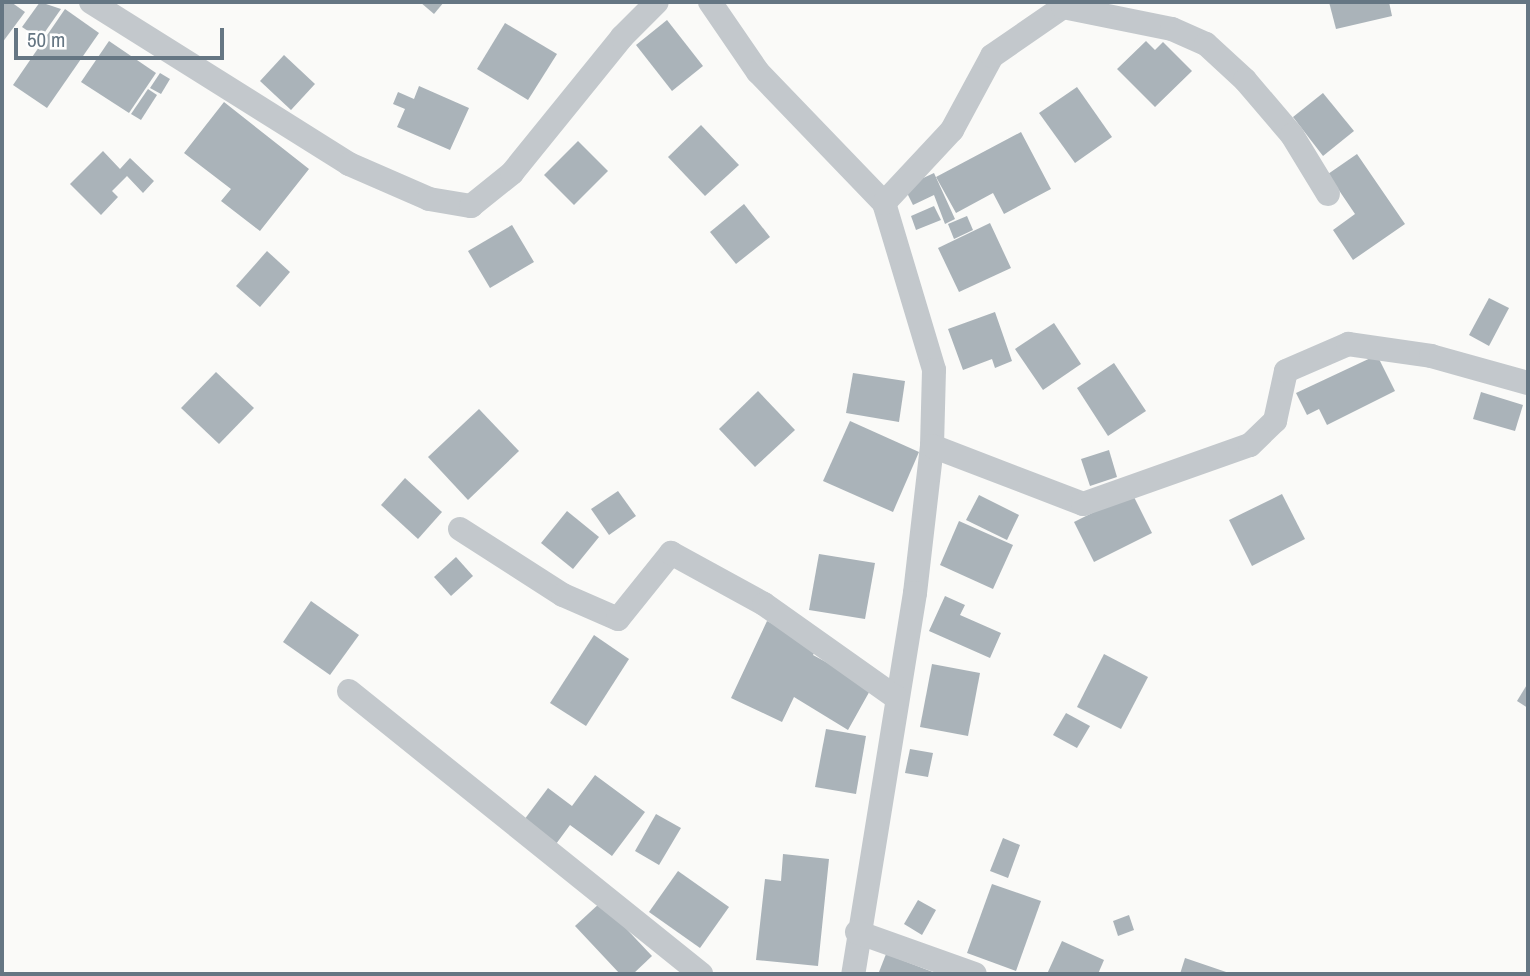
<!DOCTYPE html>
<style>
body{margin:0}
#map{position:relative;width:1530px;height:976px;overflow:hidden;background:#fafaf8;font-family:"Archivo Narrow",sans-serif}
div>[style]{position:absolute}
.building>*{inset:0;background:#aab3b9}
.street>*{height:24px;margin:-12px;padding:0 12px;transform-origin:12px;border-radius:12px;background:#c3c8cc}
span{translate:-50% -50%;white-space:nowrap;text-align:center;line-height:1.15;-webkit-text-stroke:7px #fff;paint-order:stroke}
.frame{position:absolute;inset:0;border:4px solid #657683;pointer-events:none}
.scale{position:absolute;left:14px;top:28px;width:210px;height:32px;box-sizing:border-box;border:4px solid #657683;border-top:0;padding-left:9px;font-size:21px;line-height:24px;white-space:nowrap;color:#657683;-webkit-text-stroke:5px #fff;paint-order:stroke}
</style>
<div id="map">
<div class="building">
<div style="clip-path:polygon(2px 2px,11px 2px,25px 12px,2px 43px)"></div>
<div style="clip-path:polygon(40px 2px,61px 9px,40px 39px,22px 27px)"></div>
<div style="clip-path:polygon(420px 2px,444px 2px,434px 14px)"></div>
<div style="clip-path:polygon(1329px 2px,1389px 2px,1392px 16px,1336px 29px)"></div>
<div style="clip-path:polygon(65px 9px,99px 33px,47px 108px,13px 85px)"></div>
<div style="clip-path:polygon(667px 20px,703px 66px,672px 91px,636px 45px)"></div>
<div style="clip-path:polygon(505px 23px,557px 54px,528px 100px,477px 69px)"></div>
<div style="clip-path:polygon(109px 41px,156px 73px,129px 113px,81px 82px)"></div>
<div style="clip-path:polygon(1146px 41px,1155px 50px,1163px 42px,1192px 71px,1155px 107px,1117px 69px)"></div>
<div style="clip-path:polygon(284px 55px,315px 84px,291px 110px,260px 81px)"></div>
<div style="clip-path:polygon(160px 73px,170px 79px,161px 94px,150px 88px)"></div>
<div style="clip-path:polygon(419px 86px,469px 108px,450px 150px,397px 127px,405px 109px,393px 104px,398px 92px,414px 99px)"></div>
<div style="clip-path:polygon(1077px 87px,1112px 137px,1075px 163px,1039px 113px)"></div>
<div style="clip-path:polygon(148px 89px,157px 95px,141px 120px,131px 114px)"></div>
<div style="clip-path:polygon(1323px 93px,1354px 131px,1323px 156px,1293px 117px)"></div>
<div style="clip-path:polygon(224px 102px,309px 169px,260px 231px,221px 201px,231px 189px,184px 153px)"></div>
<div style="clip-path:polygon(701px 125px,739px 165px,705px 196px,668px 157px)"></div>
<div style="clip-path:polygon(1021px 132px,1051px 189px,1004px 214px,993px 193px,956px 213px,936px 177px)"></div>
<div style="clip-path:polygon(578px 141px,608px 171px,574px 205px,544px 175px)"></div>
<div style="clip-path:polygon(103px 151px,120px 169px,130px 158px,154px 181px,143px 193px,127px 176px,112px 191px,118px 197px,101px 215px,70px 184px)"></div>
<div style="clip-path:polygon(1357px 154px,1405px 224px,1353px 260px,1333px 230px,1355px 214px,1328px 174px)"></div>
<div style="clip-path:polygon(934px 173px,955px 219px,945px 224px,934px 195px,913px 205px,904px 187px)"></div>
<div style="clip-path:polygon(744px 204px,770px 237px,736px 264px,710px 232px)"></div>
<div style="clip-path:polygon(934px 206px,941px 220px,916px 230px,911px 216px)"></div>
<div style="clip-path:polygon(967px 216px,973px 230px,954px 239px,948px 224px)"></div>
<div style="clip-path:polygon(990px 223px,1011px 268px,959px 292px,938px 248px)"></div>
<div style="clip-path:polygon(512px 225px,534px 262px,490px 288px,468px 251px)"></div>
<div style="clip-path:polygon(267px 251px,290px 272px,260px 307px,236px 286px)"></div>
<div style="clip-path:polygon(1489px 298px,1509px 308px,1489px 346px,1469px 335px)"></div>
<div style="clip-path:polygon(995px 312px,1012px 361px,995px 368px,992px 359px,963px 370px,948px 329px)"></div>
<div style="clip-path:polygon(1054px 323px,1081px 364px,1043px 390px,1015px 349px)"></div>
<div style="clip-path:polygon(1377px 355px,1395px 391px,1327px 425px,1319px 409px,1307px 415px,1296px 393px)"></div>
<div style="clip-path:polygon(1114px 363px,1146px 411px,1108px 436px,1077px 388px)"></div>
<div style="clip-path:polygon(216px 372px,254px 408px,219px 444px,181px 408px)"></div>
<div style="clip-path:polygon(853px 373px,905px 381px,899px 422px,846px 413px)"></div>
<div style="clip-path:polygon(758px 391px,795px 430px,755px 467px,719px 429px)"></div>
<div style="clip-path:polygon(1481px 392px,1523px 405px,1515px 431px,1473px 419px)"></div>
<div style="clip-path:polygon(479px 409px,519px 451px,468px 500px,428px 457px)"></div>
<div style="clip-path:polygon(850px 421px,919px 452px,893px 512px,823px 481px)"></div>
<div style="clip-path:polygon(1109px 450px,1117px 477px,1090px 486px,1081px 459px)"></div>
<div style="clip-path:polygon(405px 478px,442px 512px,418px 539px,381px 505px)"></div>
<div style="clip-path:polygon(618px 491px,636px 516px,609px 535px,591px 509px)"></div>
<div style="clip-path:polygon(1132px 493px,1152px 533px,1094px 562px,1074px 522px)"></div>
<div style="clip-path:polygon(1282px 494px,1305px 539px,1252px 566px,1229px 520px)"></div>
<div style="clip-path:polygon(979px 495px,1019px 515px,1007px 540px,966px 520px)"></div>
<div style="clip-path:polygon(567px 511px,599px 537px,573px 569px,541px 543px)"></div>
<div style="clip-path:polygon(959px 521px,1013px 545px,993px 589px,940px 565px)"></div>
<div style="clip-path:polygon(819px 554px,875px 563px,865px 619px,809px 610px)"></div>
<div style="clip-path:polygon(456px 557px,473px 576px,451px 596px,434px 577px)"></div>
<div style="clip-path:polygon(945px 596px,965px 605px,960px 615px,1001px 633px,990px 658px,929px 631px)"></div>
<div style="clip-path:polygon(311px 601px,359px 635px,330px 675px,283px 642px)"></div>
<div style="clip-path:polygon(767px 621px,818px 646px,813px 655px,872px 687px,848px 730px,794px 697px,782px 722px,731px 698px)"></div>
<div style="clip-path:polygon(594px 635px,629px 659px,586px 726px,550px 703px)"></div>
<div style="clip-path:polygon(1104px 654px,1148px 677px,1121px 729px,1077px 707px)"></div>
<div style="clip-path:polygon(932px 664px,980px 673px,968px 736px,920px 727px)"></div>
<div style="clip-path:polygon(1528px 683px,1528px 708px,1517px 701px)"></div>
<div style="clip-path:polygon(1066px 713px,1090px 726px,1077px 748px,1053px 735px)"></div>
<div style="clip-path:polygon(826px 729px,866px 736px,856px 794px,815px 787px)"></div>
<div style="clip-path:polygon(910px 749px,933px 753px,928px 777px,905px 773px)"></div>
<div style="clip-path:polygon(595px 775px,645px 812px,612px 856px,570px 825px,556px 844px,524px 820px,548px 788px,572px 806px)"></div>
<div style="clip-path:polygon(656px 814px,681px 828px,659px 865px,635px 851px)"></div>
<div style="clip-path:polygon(1003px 838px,1020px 845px,1008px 878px,990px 871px)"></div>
<div style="clip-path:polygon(783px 854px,829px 859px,818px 966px,756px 960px,765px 879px,781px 881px)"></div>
<div style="clip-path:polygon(678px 871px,729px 907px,700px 948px,649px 912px)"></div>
<div style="clip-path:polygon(992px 884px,1041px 901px,1016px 971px,967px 953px)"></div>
<div style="clip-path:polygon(918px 900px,936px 910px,922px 935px,904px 924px)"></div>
<div style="clip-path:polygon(601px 902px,652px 956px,633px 974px,620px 974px,575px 926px)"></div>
<div style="clip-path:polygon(1129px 915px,1134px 930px,1118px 936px,1113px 921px)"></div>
<div style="clip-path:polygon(1062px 941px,1104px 960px,1098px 974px,1047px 974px)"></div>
<div style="clip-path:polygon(886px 954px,938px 974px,879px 972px)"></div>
<div style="clip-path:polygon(1185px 958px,1232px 974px,1180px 974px)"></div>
</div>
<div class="street">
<div style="left:91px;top:2px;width:305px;rotate:32.1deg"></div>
<div style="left:349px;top:164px;width:87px;rotate:23.6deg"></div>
<div style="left:429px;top:199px;width:43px;rotate:9.5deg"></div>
<div style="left:471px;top:206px;width:53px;rotate:-38.8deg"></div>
<div style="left:512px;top:173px;width:175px;rotate:-51deg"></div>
<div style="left:622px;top:37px;width:49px;rotate:-45deg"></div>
<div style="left:710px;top:2px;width:85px;rotate:55.6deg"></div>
<div style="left:758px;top:72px;width:182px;rotate:46.1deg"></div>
<div style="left:884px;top:203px;width:174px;rotate:73.3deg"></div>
<div style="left:934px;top:370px;width:76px;rotate:91.5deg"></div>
<div style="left:932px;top:446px;width:148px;rotate:96.6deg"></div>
<div style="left:915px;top:593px;width:386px;rotate:99.2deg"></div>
<div style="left:884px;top:203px;width:100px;rotate:-47deg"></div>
<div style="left:952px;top:130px;width:84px;rotate:-61.6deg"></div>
<div style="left:992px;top:56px;width:86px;rotate:-34.6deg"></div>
<div style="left:1063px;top:7px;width:111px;rotate:11.4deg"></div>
<div style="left:1172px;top:29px;width:37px;rotate:24deg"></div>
<div style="left:1206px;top:44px;width:53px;rotate:42.7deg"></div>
<div style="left:1245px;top:80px;width:72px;rotate:49.5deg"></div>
<div style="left:1292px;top:135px;width:69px;rotate:58.6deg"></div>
<div style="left:932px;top:446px;width:162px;rotate:21deg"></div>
<div style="left:1083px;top:504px;width:177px;rotate:-19.5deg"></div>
<div style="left:1250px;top:445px;width:35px;rotate:-44deg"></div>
<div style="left:1275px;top:421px;width:51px;rotate:-77.6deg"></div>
<div style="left:1286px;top:371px;width:68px;rotate:-23.5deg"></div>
<div style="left:1348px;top:344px;width:84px;rotate:8.2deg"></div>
<div style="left:1431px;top:356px;width:101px;rotate:15.6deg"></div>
<div style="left:460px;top:529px;width:122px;rotate:32.7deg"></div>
<div style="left:563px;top:595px;width:60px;rotate:23.6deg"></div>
<div style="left:618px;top:619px;width:85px;rotate:-51.2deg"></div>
<div style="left:671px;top:553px;width:106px;rotate:28.7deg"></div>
<div style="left:764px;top:604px;width:163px;rotate:35.3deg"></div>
<div style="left:349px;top:691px;width:452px;rotate:38.8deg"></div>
<div style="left:857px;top:932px;width:125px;rotate:19.6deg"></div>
</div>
<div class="frame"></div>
<div class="scale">50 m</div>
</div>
